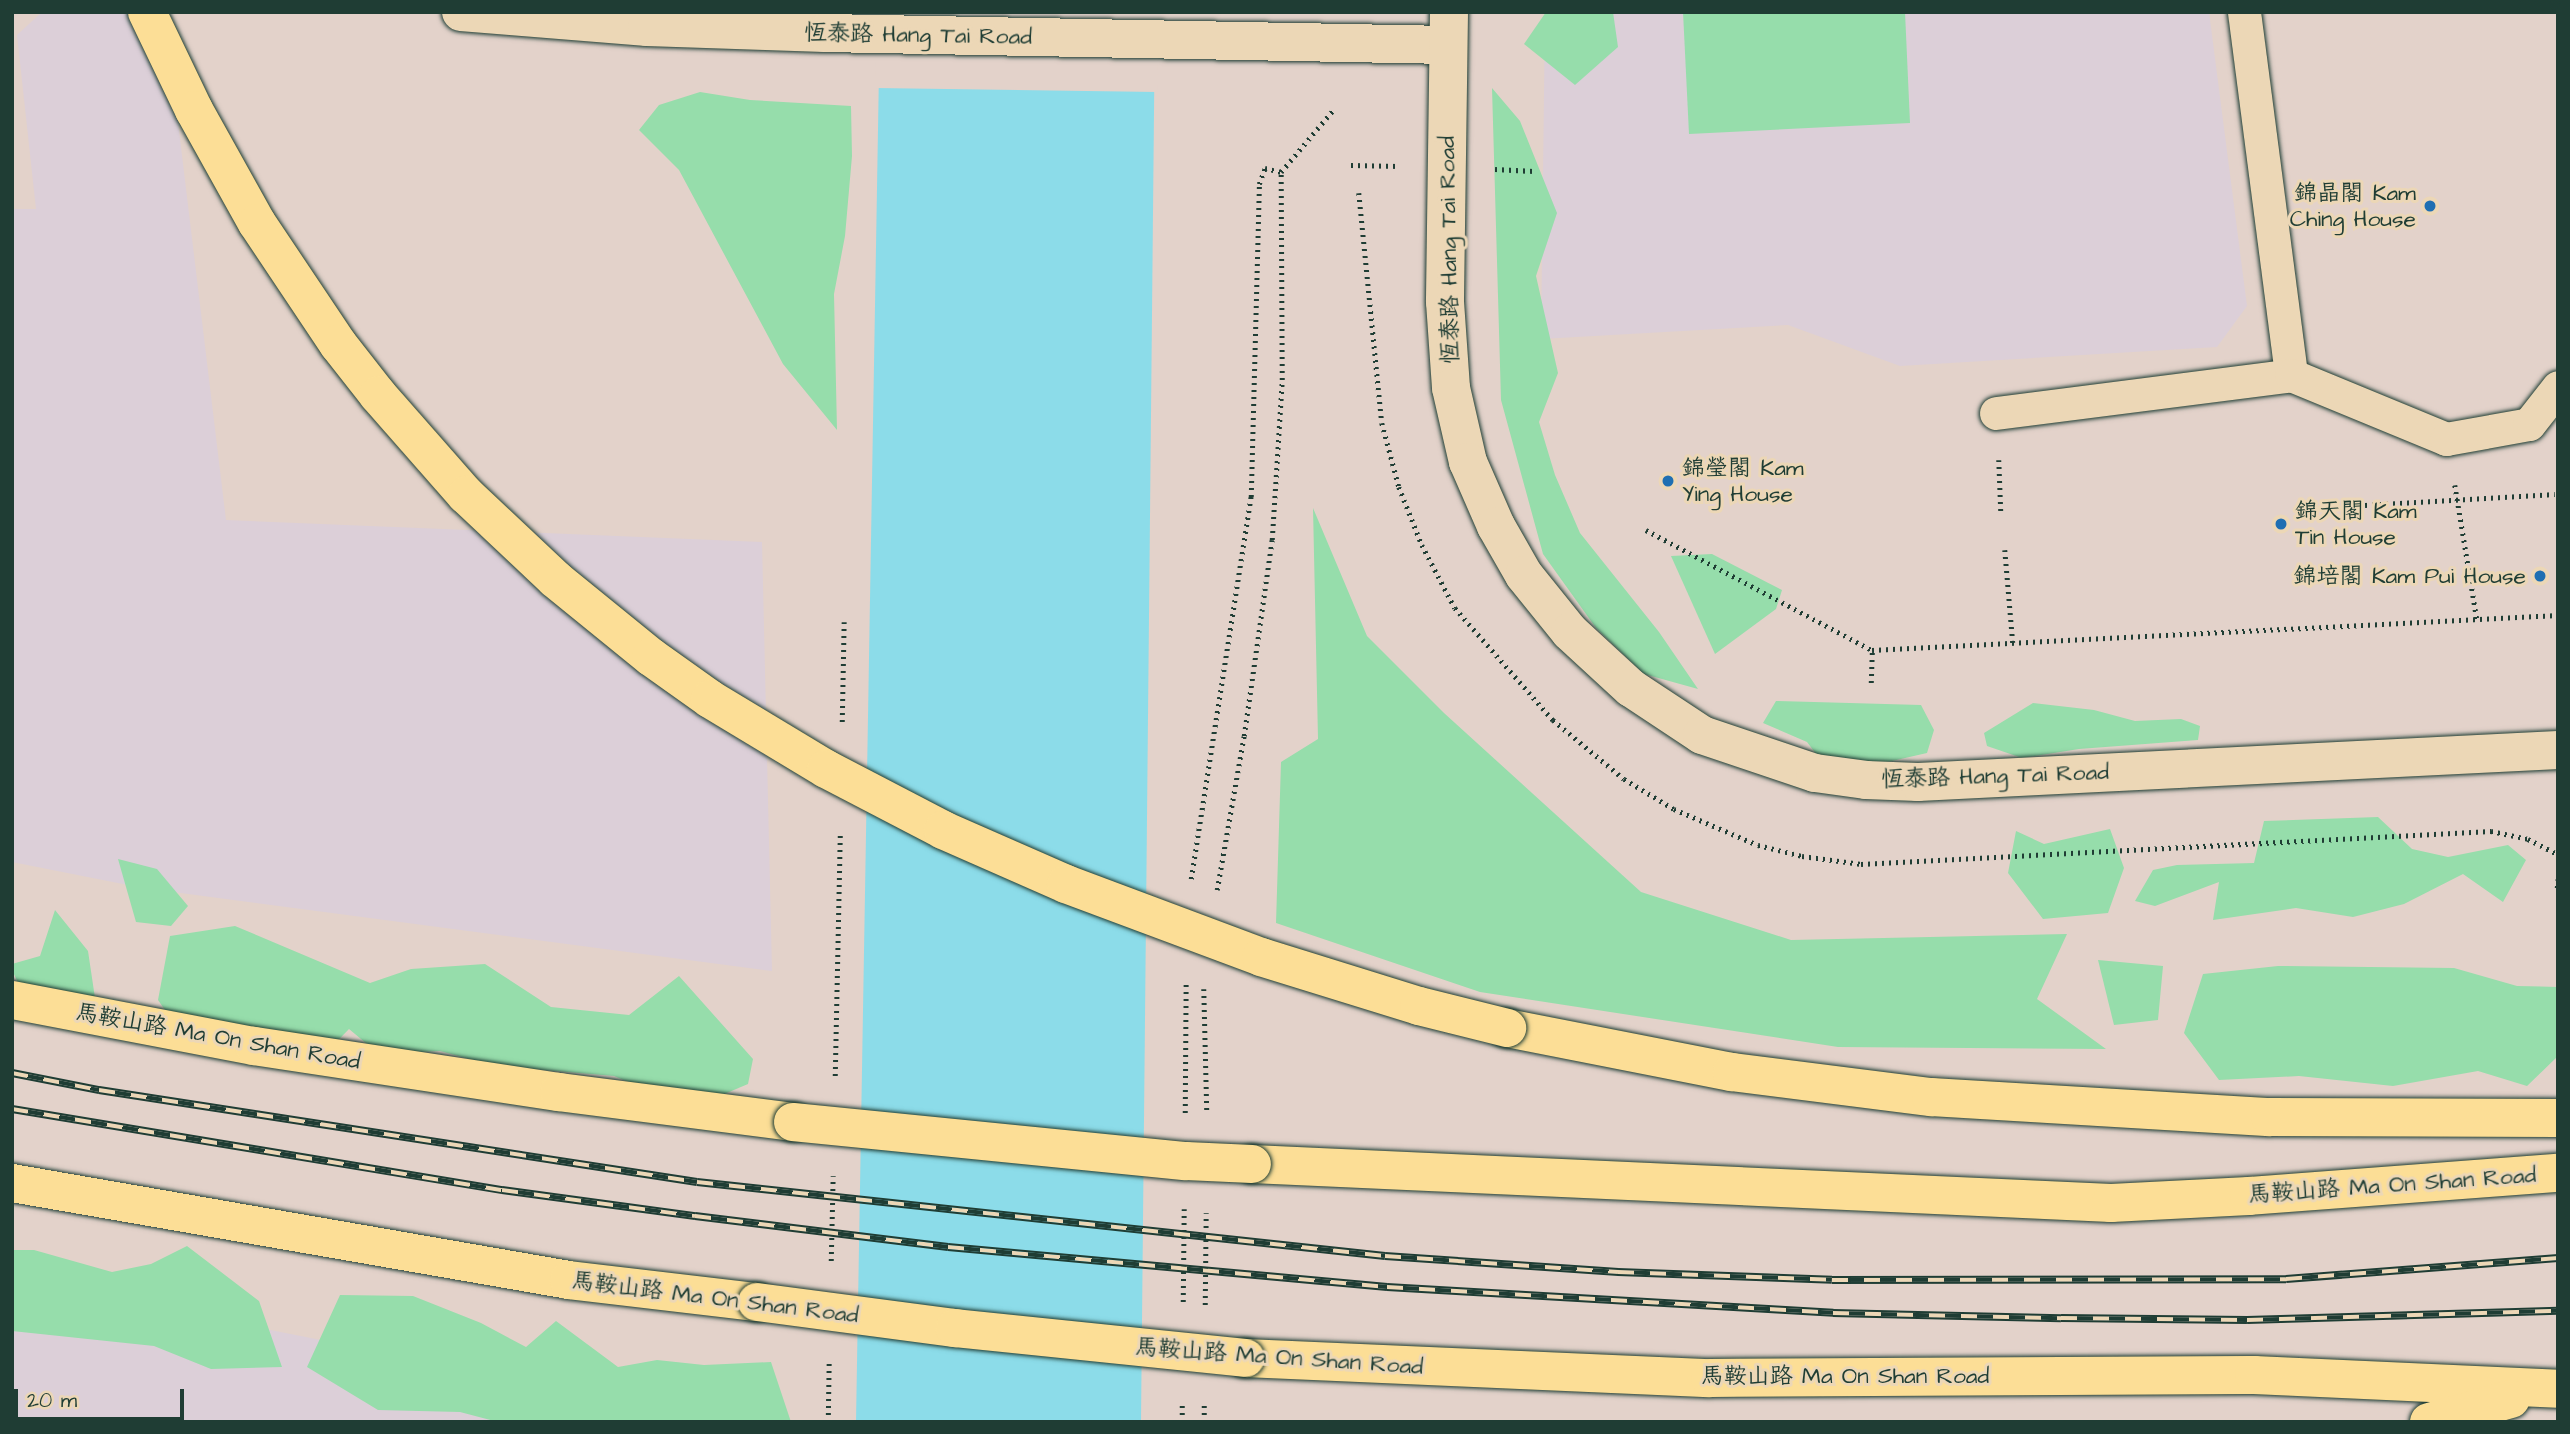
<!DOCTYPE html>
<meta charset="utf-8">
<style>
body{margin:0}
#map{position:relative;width:2570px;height:1434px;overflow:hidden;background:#e3d2ca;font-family:"Architects Daughter","LXGW WenKai TC",sans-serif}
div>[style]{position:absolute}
.built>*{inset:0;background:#dccfd8}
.green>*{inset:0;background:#96ddab}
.water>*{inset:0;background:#8cdce9}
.pier>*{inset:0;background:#e3d2ca}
.path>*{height:4.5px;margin-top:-2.25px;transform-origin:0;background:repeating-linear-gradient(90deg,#1f3d34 0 2px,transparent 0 7px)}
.roads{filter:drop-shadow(0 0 2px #1f3d34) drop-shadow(0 0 2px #1f3d34)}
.pedestrian>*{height:33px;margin:-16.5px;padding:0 16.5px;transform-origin:16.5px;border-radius:16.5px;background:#ecd7b6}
.minor>*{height:38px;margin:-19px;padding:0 19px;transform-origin:19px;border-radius:19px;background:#ecd7b6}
.tertiary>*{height:38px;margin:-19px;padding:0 19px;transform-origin:19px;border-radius:19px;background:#ecd7b6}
.motorway>*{height:38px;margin:-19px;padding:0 19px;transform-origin:19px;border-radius:19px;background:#fcde96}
.rail>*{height:8px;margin-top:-4px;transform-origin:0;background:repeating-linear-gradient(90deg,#ecd7b6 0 16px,#1f3d34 0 32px);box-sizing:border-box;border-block:2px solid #1f3d34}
.bridges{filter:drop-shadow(0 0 2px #1f3d34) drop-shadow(0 0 2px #1f3d34)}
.motorway-bridge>*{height:38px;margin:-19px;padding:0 19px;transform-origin:19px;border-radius:19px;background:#fcde96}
.dots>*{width:19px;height:19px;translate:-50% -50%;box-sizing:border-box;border:4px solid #ecd7b6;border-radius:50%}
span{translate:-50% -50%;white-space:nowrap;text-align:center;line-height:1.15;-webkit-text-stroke:6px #ecd7b6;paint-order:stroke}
.street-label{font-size:23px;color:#1f3d34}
.poi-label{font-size:23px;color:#1f3d34}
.right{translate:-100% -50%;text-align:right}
.left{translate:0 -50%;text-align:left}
.frame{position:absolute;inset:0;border:14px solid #1f3d34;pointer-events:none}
.scale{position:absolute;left:14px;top:1389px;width:170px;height:32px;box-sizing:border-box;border:4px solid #1f3d34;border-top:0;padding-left:9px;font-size:21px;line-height:24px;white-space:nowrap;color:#1f3d34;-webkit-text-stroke:5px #ecd7b6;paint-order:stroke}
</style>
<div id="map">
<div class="built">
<div style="clip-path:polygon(42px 12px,143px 12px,166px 23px,226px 520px,762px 542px,772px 971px,143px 888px,12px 862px,12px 209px,36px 209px,17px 35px)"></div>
<div style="clip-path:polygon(1545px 12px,2209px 12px,2247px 306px,2217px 347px,1900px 366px,1788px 325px,1541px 339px)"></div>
<div style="clip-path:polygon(12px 1279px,735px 1422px,12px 1422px)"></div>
</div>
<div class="green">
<div style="clip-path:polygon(1546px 12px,1613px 12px,1618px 47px,1575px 85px,1524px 44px)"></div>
<div style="clip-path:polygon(1683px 12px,1905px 12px,1910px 123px,1689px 134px)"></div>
<div style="clip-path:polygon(1492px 88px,1520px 121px,1557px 213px,1536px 276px,1558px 373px,1539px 422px,1555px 475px,1580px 533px,1659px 632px,1698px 689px,1644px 674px,1596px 628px,1543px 554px,1501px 400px)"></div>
<div style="clip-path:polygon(700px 92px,750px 100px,851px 106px,852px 156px,845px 236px,834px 294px,837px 430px,783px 364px,679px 170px,639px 130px,659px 105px)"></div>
<div style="clip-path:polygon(1313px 508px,1367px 636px,1444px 713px,1641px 892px,1791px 940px,2067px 934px,2037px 999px,2106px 1049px,1838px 1047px,1480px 992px,1276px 923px,1281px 762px,1318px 739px)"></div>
<div style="clip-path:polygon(1712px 554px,1782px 590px,1776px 609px,1715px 654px,1671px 556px)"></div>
<div style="clip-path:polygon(1776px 701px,1921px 705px,1934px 730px,1927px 753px,1883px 763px,1842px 788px,1807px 742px,1763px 723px)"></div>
<div style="clip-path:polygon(2033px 703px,2094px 710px,2135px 721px,2181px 719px,2200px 726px,2198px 740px,2079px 749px,2022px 758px,1987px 746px,1984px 733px)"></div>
<div style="clip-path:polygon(2378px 817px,2412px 849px,2448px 857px,2508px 845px,2526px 860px,2503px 902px,2463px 874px,2404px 904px,2353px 917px,2296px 908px,2213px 920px,2219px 882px,2155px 906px,2135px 901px,2153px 870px,2177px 865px,2254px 863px,2264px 821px)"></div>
<div style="clip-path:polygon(2110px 829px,2124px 868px,2108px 913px,2043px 919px,2008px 873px,2016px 831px,2044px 844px)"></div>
<div style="clip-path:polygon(118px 859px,157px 869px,188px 906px,171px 926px,136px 922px)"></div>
<div style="clip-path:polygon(55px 910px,88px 951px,95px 998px,21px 989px,12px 970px,12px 964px,40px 956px)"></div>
<div style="clip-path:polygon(235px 926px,370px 983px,411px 969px,485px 964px,551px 1007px,629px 1015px,679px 976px,753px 1059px,748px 1084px,722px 1095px,650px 1091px,614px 1076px,495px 1066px,440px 1051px,379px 1054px,349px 1029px,307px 1072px,191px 1047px,158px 1000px,170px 936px)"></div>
<div style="clip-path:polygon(2098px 960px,2163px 966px,2158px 1020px,2114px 1025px)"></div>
<div style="clip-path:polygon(2278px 966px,2454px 968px,2517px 986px,2558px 987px,2558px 1056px,2527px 1086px,2478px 1071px,2393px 1086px,2299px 1076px,2219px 1080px,2184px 1033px,2203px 974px)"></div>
<div style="clip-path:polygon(187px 1246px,259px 1301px,282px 1367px,211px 1369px,154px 1346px,12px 1331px,12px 1250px,34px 1250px,112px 1272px,151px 1264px)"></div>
<div style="clip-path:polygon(340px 1295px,413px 1296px,481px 1323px,526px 1347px,556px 1321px,618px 1367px,657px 1360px,704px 1365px,771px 1362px,791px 1422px,498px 1422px,460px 1412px,378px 1410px,307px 1367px)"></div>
</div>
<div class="water">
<div style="clip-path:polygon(880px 12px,1155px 12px,1141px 1422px,856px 1422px)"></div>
</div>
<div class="pier">
<div style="clip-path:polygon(876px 12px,1158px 12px,1157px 92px,875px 88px)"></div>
</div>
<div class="path">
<div style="left:1351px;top:165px;width:48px;rotate:1.2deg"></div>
<div style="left:1495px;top:169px;width:39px;rotate:3deg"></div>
<div style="left:1359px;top:193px;width:231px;rotate:84.3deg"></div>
<div style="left:1382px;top:423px;width:66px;rotate:75.1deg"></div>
<div style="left:1399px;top:487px;width:62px;rotate:68.4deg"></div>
<div style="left:1422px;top:545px;width:71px;rotate:62.4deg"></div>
<div style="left:1455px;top:608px;width:149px;rotate:48.8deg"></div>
<div style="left:1553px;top:720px;width:92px;rotate:39.7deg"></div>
<div style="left:1624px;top:779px;width:58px;rotate:31deg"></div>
<div style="left:1674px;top:809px;width:91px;rotate:23.2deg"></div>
<div style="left:1758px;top:845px;width:45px;rotate:14deg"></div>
<div style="left:1802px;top:856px;width:60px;rotate:7.7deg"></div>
<div style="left:1861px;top:864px;width:631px;rotate:-3deg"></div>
<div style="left:2491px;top:831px;width:38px;rotate:12deg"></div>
<div style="left:2528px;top:839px;width:34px;rotate:27deg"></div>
<div style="left:1999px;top:460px;width:51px;rotate:87.8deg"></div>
<div style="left:2455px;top:485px;width:136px;rotate:80.7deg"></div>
<div style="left:2365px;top:505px;width:190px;rotate:-3.3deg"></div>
<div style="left:1646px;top:530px;width:256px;rotate:28deg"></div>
<div style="left:1872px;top:650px;width:687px;rotate:-2.92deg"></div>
<div style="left:2005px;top:550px;width:93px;rotate:85.1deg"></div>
<div style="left:1871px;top:683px;width:33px;rotate:-88deg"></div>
<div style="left:842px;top:722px;width:100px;rotate:-88.9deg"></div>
<div style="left:1191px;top:879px;width:387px;rotate:-81.1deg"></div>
<div style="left:1251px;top:497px;width:313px;rotate:-88.5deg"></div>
<div style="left:1259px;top:184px;width:17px;rotate:-69deg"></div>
<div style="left:1265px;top:168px;width:16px;rotate:14deg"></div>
<div style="left:2557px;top:888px;width:9px;rotate:-84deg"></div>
<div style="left:1217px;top:890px;width:156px;rotate:-80.1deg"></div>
<div style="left:1244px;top:736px;width:198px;rotate:-81.9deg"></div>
<div style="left:1272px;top:540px;width:160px;rotate:-86.4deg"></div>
<div style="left:1282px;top:380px;width:208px;rotate:-90.3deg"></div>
<div style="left:1281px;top:172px;width:82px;rotate:-49.9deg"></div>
<div style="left:1204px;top:989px;width:124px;rotate:88.6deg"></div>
<div style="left:835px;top:1076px;width:243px;rotate:-88.8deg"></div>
<div style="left:1185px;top:1113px;width:131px;rotate:-89.6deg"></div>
<div style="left:831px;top:1261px;width:85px;rotate:-88.7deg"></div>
<div style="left:1183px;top:1302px;width:93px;rotate:-89.4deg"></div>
<div style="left:1205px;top:1305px;width:92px;rotate:-89.4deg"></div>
<div style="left:828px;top:1422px;width:61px;rotate:-89.1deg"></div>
<div style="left:1182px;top:1422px;width:20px;rotate:-90deg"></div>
<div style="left:1204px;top:1422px;width:20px;rotate:-90deg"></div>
</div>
<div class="roads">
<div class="pedestrian">
<div style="left:2244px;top:12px;width:366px;rotate:82.6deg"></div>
<div style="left:1996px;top:413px;width:297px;rotate:-7.3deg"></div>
<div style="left:2291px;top:375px;width:168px;rotate:22.4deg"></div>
<div style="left:2446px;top:439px;width:84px;rotate:-10.2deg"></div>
<div style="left:2529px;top:424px;width:47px;rotate:-51.9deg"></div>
</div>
<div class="minor">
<div style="left:461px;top:12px;width:187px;rotate:4.6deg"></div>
<div style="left:647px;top:27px;width:178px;rotate:1.9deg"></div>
<div style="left:825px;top:33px;width:623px;rotate:1.1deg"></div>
</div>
<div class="tertiary">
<div style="left:1449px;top:12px;width:290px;rotate:90.8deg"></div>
<div style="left:1445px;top:302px;width:86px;rotate:86deg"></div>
<div style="left:1451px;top:388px;width:76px;rotate:77.1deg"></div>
<div style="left:1468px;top:462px;width:70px;rotate:66.4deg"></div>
<div style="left:1496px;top:526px;width:56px;rotate:60.3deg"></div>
<div style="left:1524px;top:575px;width:73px;rotate:51.1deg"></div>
<div style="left:1570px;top:632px;width:83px;rotate:42.6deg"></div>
<div style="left:1631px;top:688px;width:85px;rotate:33.5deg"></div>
<div style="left:1702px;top:735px;width:119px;rotate:18.6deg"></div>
<div style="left:1815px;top:773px;width:51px;rotate:7.8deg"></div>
<div style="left:1866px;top:780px;width:52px;rotate:2.2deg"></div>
<div style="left:1918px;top:782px;width:641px;rotate:-2.86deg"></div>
</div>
<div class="motorway">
<div style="left:12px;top:1000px;width:246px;rotate:10.8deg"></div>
<div style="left:254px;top:1046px;width:308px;rotate:8.6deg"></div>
<div style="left:559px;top:1092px;width:236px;rotate:7.3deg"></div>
<div style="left:1507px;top:1028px;width:229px;rotate:11.1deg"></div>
<div style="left:1732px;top:1072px;width:201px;rotate:7.2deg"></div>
<div style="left:1931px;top:1097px;width:340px;rotate:3.4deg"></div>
<div style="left:2270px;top:1117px;width:288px;rotate:0.2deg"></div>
<div style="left:1252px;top:1164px;width:860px;rotate:2.6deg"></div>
<div style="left:2111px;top:1203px;width:138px;rotate:-2.9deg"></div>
<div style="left:2249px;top:1196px;width:310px;rotate:-4.3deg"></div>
<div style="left:12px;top:1183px;width:565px;rotate:9.88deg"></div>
<div style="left:569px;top:1280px;width:189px;rotate:6.7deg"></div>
<div style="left:1245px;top:1358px;width:465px;rotate:2.5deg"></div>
<div style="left:1710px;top:1378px;width:544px;rotate:-0.32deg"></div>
<div style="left:2254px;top:1375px;width:304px;rotate:2.6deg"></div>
<div style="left:2429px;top:1422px;width:85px;rotate:-15.7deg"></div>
</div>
</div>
<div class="rail">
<div style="left:12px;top:1073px;width:89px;rotate:11.1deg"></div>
<div style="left:99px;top:1090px;width:605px;rotate:8.75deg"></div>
<div style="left:697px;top:1182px;width:692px;rotate:6.14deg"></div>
<div style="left:1385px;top:1256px;width:234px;rotate:3.9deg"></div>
<div style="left:1618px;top:1272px;width:214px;rotate:2.1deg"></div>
<div style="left:1832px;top:1280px;width:454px;rotate:-0.1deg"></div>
<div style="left:2286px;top:1279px;width:273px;rotate:-4.4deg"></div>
<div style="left:12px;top:1109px;width:497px;rotate:9.4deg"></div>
<div style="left:502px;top:1190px;width:195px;rotate:7.7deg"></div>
<div style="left:695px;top:1216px;width:255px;rotate:7deg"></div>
<div style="left:948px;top:1247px;width:441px;rotate:5.2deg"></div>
<div style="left:1387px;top:1287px;width:447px;rotate:3.3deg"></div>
<div style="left:1833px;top:1313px;width:228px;rotate:1.3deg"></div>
<div style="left:2061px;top:1318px;width:186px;rotate:0.6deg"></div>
<div style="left:2247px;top:1320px;width:311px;rotate:-1.7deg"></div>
</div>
<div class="bridges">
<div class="motorway-bridge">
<div style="left:147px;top:12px;width:109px;rotate:64.4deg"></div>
<div style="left:194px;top:110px;width:129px;rotate:60.9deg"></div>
<div style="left:257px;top:223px;width:146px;rotate:56.2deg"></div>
<div style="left:338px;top:344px;width:65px;rotate:51.9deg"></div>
<div style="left:378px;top:395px;width:133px;rotate:48.7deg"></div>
<div style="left:466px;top:495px;width:122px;rotate:43.3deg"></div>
<div style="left:555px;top:579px;width:124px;rotate:39.1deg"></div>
<div style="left:651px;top:657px;width:72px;rotate:35.4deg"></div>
<div style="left:710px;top:699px;width:135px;rotate:31.1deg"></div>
<div style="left:826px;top:769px;width:132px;rotate:27.5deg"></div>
<div style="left:943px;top:830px;width:134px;rotate:23.7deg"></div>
<div style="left:1066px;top:884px;width:208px;rotate:20.5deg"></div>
<div style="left:1261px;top:957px;width:165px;rotate:17.2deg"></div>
<div style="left:1419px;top:1006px;width:91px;rotate:14deg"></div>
<div style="left:793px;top:1122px;width:395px;rotate:5.7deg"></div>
<div style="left:1186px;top:1161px;width:66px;rotate:2.6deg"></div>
<div style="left:757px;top:1302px;width:200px;rotate:7.5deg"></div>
<div style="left:955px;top:1328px;width:292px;rotate:5.9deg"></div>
</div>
</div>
<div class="dots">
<div style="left:2430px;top:206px;background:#1f6fb2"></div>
<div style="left:1668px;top:481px;background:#1f6fb2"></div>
<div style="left:2281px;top:524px;background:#1f6fb2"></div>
<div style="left:2540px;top:576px;background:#1f6fb2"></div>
</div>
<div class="street-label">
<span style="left:918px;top:35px;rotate:1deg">恆泰路 Hang Tai Road</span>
<span style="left:1449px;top:250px;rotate:-91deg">恆泰路 Hang Tai Road</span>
<span style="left:1995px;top:776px;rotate:-2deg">恆泰路 Hang Tai Road</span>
<span style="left:218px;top:1037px;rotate:10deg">馬鞍山路 Ma On Shan Road</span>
<span style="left:2392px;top:1185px;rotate:-4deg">馬鞍山路 Ma On Shan Road</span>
<span style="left:715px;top:1298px;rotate:7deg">馬鞍山路 Ma On Shan Road</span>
<span style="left:1279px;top:1357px;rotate:4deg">馬鞍山路 Ma On Shan Road</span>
<span style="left:1845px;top:1376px">馬鞍山路 Ma On Shan Road</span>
</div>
<div class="poi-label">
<span class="right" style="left:2416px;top:206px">錦晶閣 Kam<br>Ching House</span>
<span class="left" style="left:1682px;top:481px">錦瑩閣 Kam<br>Ying House</span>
<span class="left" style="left:2295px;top:524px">錦天閣 Kam<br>Tin House</span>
<span class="right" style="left:2526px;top:576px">錦培閣 Kam Pui House</span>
</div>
<div class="frame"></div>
<div class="scale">20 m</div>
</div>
